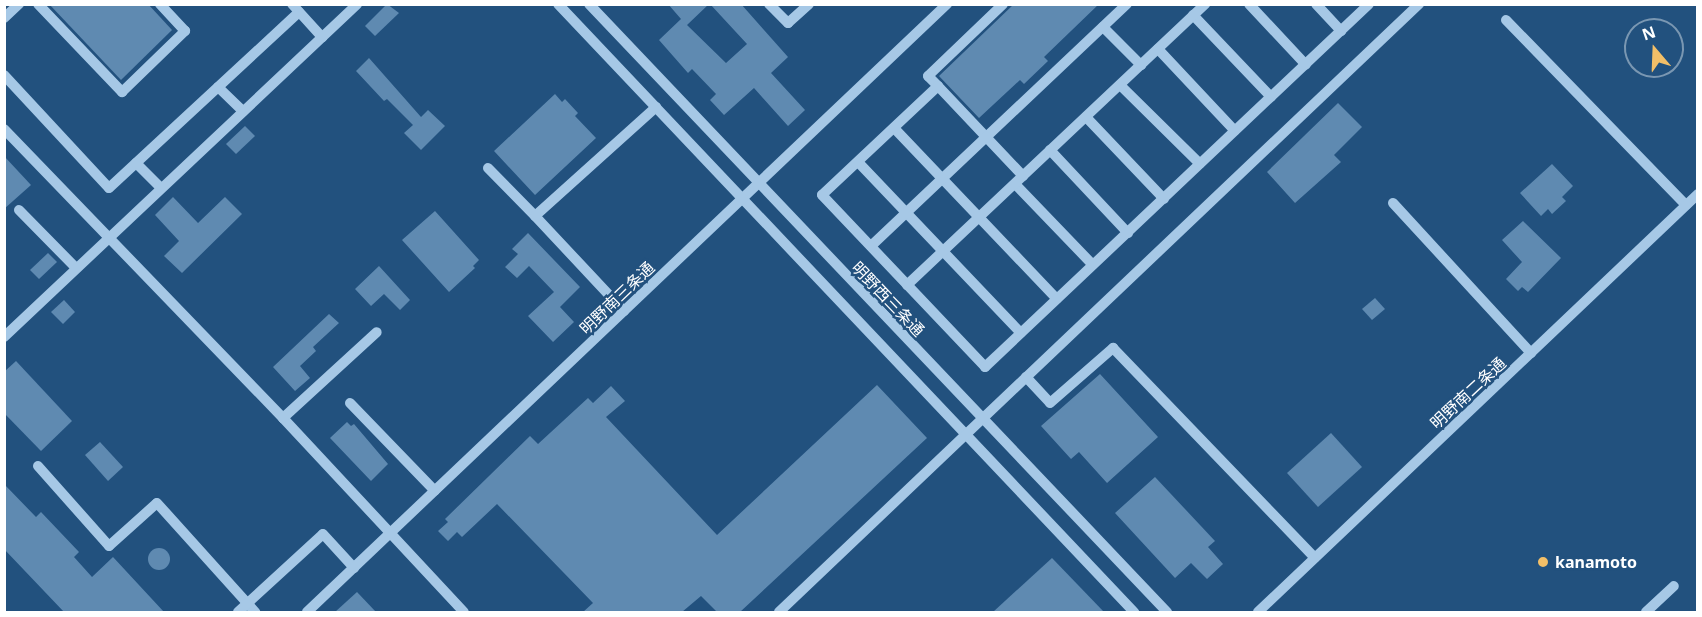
<!DOCTYPE html>
<meta charset="utf-8">
<style>
body{margin:0}
#map{position:relative;width:1702px;height:617px;overflow:hidden;background:#22517e;font-family:"Noto Sans","Noto Sans JP",sans-serif}
div>[style]{position:absolute}
.building>*{inset:0;background:#5f8ab1}
.round{border-radius:50%}
.minor>*{height:10px;margin:-5px;padding:0 5px;transform-origin:5px;border-radius:5px;background:#a6c8e6}
.dots>*{width:16px;height:16px;translate:-50% -50%;box-sizing:border-box;border:3px solid #22517e;border-radius:50%}
span{translate:-50% -50%;white-space:nowrap;text-align:center;line-height:1.15;-webkit-text-stroke:5px #22517e;paint-order:stroke}
.street-label{font-size:16px;color:#fff}
.poi-label{font-size:16px;color:#fff;font-weight:700}
.left{translate:0 -50%;text-align:left}
.frame{position:absolute;inset:0;border:6px solid #fff;pointer-events:none}
.north{position:absolute;left:1624px;top:18px;width:60px;height:60px;box-sizing:border-box;background:#22517e;border:2px solid #7a97b2;border-radius:50%;rotate:341deg;font-size:16px;font-weight:700;line-height:24px;text-align:center;color:#fff}
.north::after{content:'';display:block;margin:auto;width:21px;height:27px;background:#f2bf68;clip-path:polygon(50% 0,100% 100%,50% 72%,0 100%)}
</style>
<div id="map">
<div class="building">
<div style="clip-path:polygon(49px 4px,148px 4px,172px 30px,121px 80px)"></div>
<div style="clip-path:polygon(387px 4px,399px 13px,375px 36px,365px 26px)"></div>
<div style="clip-path:polygon(668px 4px,709px 4px,687px 25px,726px 63px,747px 44px,710px 4px,741px 4px,788px 57px,771px 73px,805px 110px,788px 126px,754px 88px,724px 115px,710px 100px,716px 94px,692px 69px,688px 73px,659px 40px,681px 19px)"></div>
<div style="clip-path:polygon(1014px 4px,1099px 4px,1044px 57px,1048px 61px,1024px 84px,1020px 80px,979px 118px,939px 76px)"></div>
<div style="clip-path:polygon(369px 58px,421px 117px,428px 110px,445px 126px,421px 150px,404px 133px,413px 125px,387px 99px,384px 101px,356px 71px)"></div>
<div style="clip-path:polygon(555px 94px,562px 102px,565px 99px,578px 113px,575px 116px,596px 138px,535px 195px,494px 151px)"></div>
<div style="clip-path:polygon(1338px 103px,1362px 127px,1334px 155px,1341px 162px,1295px 203px,1267px 172px)"></div>
<div style="clip-path:polygon(245px 126px,255px 136px,236px 154px,226px 144px)"></div>
<div style="clip-path:polygon(4px 156px,31px 185px,4px 209px)"></div>
<div style="clip-path:polygon(1552px 164px,1573px 186px,1562px 197px,1566px 201px,1552px 214px,1548px 209px,1541px 216px,1520px 193px)"></div>
<div style="clip-path:polygon(173px 197px,198px 223px,225px 197px,242px 214px,182px 273px,164px 256px,179px 241px,155px 215px)"></div>
<div style="clip-path:polygon(435px 211px,479px 260px,473px 266px,475px 268px,449px 292px,402px 240px)"></div>
<div style="clip-path:polygon(1523px 221px,1561px 258px,1528px 292px,1522px 287px,1518px 291px,1506px 279px,1522px 262px,1502px 240px)"></div>
<div style="clip-path:polygon(528px 233px,580px 287px,560px 307px,574px 322px,553px 342px,528px 316px,554px 292px,529px 266px,517px 278px,505px 267px,518px 254px,512px 249px)"></div>
<div style="clip-path:polygon(48px 253px,57px 262px,39px 279px,30px 270px)"></div>
<div style="clip-path:polygon(379px 266px,410px 300px,400px 310px,384px 294px,371px 306px,355px 289px)"></div>
<div style="clip-path:polygon(1375px 298px,1385px 309px,1372px 320px,1362px 309px)"></div>
<div style="clip-path:polygon(64px 300px,75px 312px,63px 324px,51px 312px)"></div>
<div style="clip-path:polygon(329px 314px,339px 323px,313px 347px,316px 351px,300px 366px,310px 378px,295px 391px,273px 367px)"></div>
<div style="clip-path:polygon(16px 361px,72px 421px,41px 451px,4px 413px,4px 372px)"></div>
<div style="clip-path:polygon(1100px 374px,1158px 437px,1107px 483px,1079px 452px,1071px 459px,1041px 426px)"></div>
<div style="clip-path:polygon(877px 385px,927px 438px,740px 612px,717px 612px,701px 596px,682px 612px,583px 612px,593px 603px,497px 504px,462px 537px,457px 532px,448px 541px,438px 531px,448px 522px,445px 519px,530px 436px,538px 444px,588px 398px,593px 403px,611px 386px,625px 401px,606px 417px,717px 535px)"></div>
<div style="clip-path:polygon(347px 422px,351px 426px,354px 424px,388px 464px,371px 481px,330px 438px)"></div>
<div style="clip-path:polygon(1331px 433px,1362px 467px,1318px 507px,1287px 473px)"></div>
<div style="clip-path:polygon(100px 442px,123px 467px,108px 481px,85px 455px)"></div>
<div style="clip-path:polygon(1155px 477px,1215px 541px,1208px 547px,1223px 564px,1207px 579px,1191px 563px,1175px 578px,1115px 513px)"></div>
<div style="clip-path:polygon(4px 484px,36px 517px,41px 512px,79px 552px,74px 557px,92px 577px,113px 557px,164px 612px,64px 612px,4px 549px)"></div>
<div class="round" style="left:148px;top:548px;width:22px;height:22px"></div>
<div style="clip-path:polygon(1052px 558px,1104px 612px,993px 612px)"></div>
<div style="clip-path:polygon(357px 592px,376px 612px,335px 612px)"></div>
</div>
<div class="minor">
<div style="left:38px;top:4px;width:122px;rotate:46.3deg"></div>
<div style="left:122px;top:92px;width:88px;rotate:-44.1deg"></div>
<div style="left:185px;top:31px;width:37px;rotate:-133deg"></div>
<div style="left:292px;top:4px;width:45px;rotate:47.7deg"></div>
<div style="left:558px;top:4px;width:838px;rotate:46.55deg"></div>
<div style="left:589px;top:4px;width:839px;rotate:46.45deg"></div>
<div style="left:769px;top:4px;width:27px;rotate:45deg"></div>
<div style="left:788px;top:23px;width:28px;rotate:-42deg"></div>
<div style="left:1249px;top:4px;width:83px;rotate:46.9deg"></div>
<div style="left:1316px;top:4px;width:37px;rotate:47deg"></div>
<div style="left:1193px;top:15px;width:113px;rotate:46.4deg"></div>
<div style="left:4px;top:18px;width:21px;rotate:-43deg"></div>
<div style="left:1506px;top:20px;width:258px;rotate:45.8deg"></div>
<div style="left:1103px;top:27px;width:54px;rotate:45deg"></div>
<div style="left:1158px;top:49px;width:112px;rotate:46.8deg"></div>
<div style="left:4px;top:75px;width:154px;rotate:47.1deg"></div>
<div style="left:109px;top:188px;width:259px;rotate:-42.8deg"></div>
<div style="left:1120px;top:85px;width:112px;rotate:44.6deg"></div>
<div style="left:938px;top:86px;width:14px;rotate:-135deg"></div>
<div style="left:928px;top:76px;width:104px;rotate:-43.8deg"></div>
<div style="left:218px;top:87px;width:35px;rotate:44deg"></div>
<div style="left:1086px;top:117px;width:113px;rotate:46.4deg"></div>
<div style="left:894px;top:128px;width:236px;rotate:46.4deg"></div>
<div style="left:4px;top:129px;width:402px;rotate:46deg"></div>
<div style="left:283px;top:418px;width:265px;rotate:47deg"></div>
<div style="left:1050px;top:150px;width:114px;rotate:46.8deg"></div>
<div style="left:858px;top:162px;width:236px;rotate:46.4deg"></div>
<div style="left:136px;top:163px;width:35px;rotate:45deg"></div>
<div style="left:488px;top:168px;width:67px;rotate:45.6deg"></div>
<div style="left:1023px;top:176px;width:124px;rotate:-133.4deg"></div>
<div style="left:938px;top:86px;width:159px;rotate:136.8deg"></div>
<div style="left:822px;top:195px;width:237px;rotate:46.5deg"></div>
<div style="left:985px;top:367px;width:528px;rotate:-43.39deg"></div>
<div style="left:1015px;top:184px;width:112px;rotate:46.1deg"></div>
<div style="left:1393px;top:203px;width:204px;rotate:47.4deg"></div>
<div style="left:19px;top:210px;width:81px;rotate:45.5deg"></div>
<div style="left:871px;top:246px;width:352px;rotate:-43.4deg"></div>
<div style="left:907px;top:285px;width:410px;rotate:-43.3deg"></div>
<div style="left:624px;top:311px;width:130px;rotate:-133.1deg"></div>
<div style="left:535px;top:216px;width:163px;rotate:-42deg"></div>
<div style="left:4px;top:337px;width:485px;rotate:-43.3deg"></div>
<div style="left:1026px;top:377px;width:35px;rotate:47deg"></div>
<div style="left:1050px;top:403px;width:84px;rotate:-41.1deg"></div>
<div style="left:1113px;top:348px;width:291px;rotate:46.1deg"></div>
<div style="left:350px;top:403px;width:122px;rotate:46deg"></div>
<div style="left:283px;top:418px;width:127px;rotate:-42.5deg"></div>
<div style="left:38px;top:466px;width:107px;rotate:48.4deg"></div>
<div style="left:109px;top:546px;width:64px;rotate:-41.9deg"></div>
<div style="left:157px;top:503px;width:147px;rotate:48deg"></div>
<div style="left:238px;top:612px;width:115px;rotate:-42.5deg"></div>
<div style="left:323px;top:534px;width:46px;rotate:47.6deg"></div>
<div style="left:307px;top:612px;width:883px;rotate:-43.53deg"></div>
<div style="left:779px;top:612px;width:883px;rotate:-43.53deg"></div>
<div style="left:1258px;top:612px;width:607px;rotate:-43.53deg"></div>
<div style="left:1646px;top:612px;width:38px;rotate:-43deg"></div>
</div>
<div class="dots">
<div style="left:1543px;top:562px;background:#f2bf68"></div>
</div>
<div class="street-label">
<span style="left:617px;top:298px;rotate:-44deg">明野南三条通</span>
<span style="left:888px;top:299px;rotate:46deg">明野西三条通</span>
<span style="left:1468px;top:393px;rotate:-43deg">明野南二条通</span>
</div>
<div class="poi-label">
<span class="left" style="left:1555px;top:562px">kanamoto</span>
</div>
<div class="frame"></div>
<div class="north">N</div>
</div>
